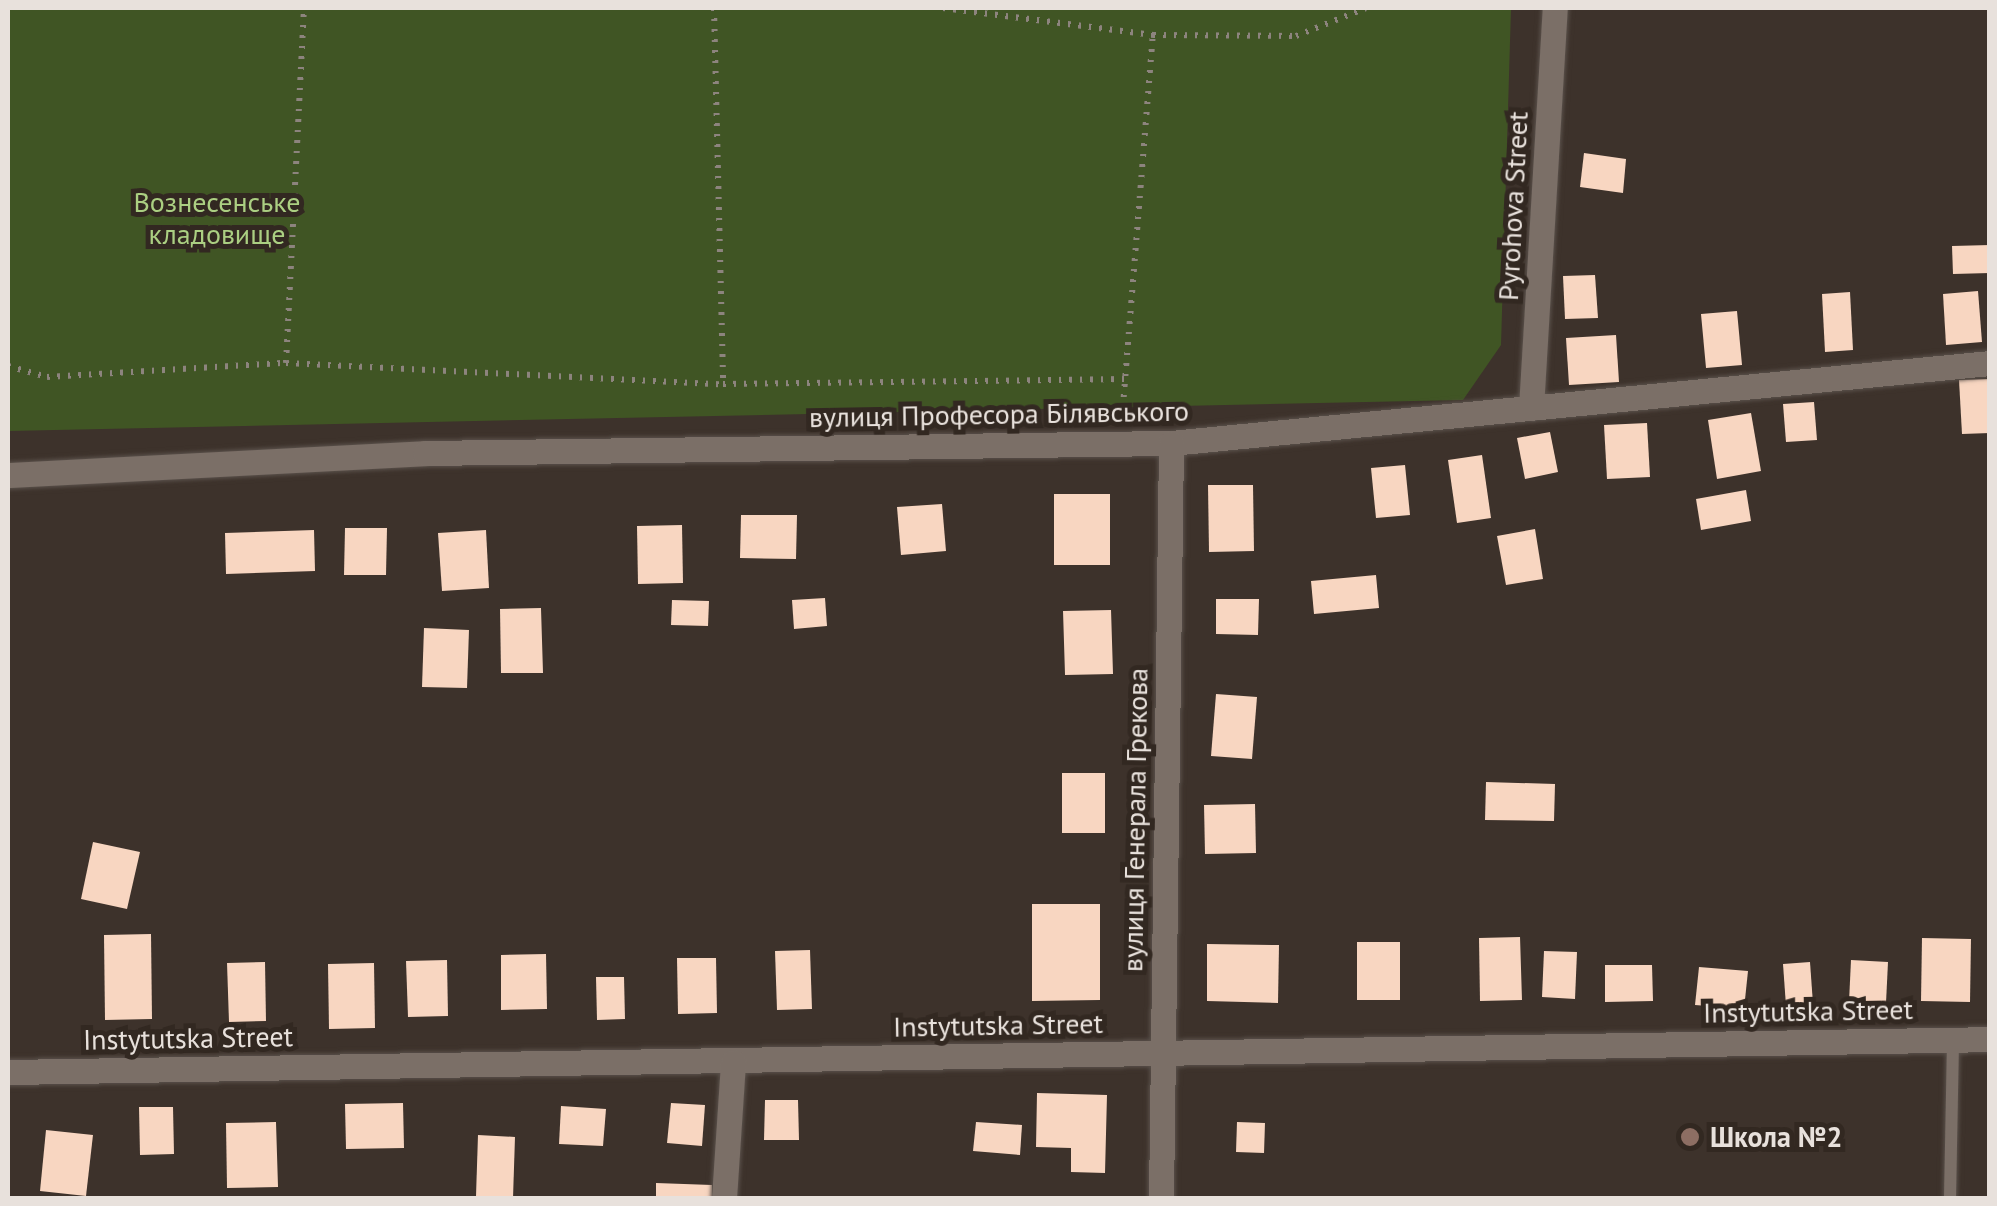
<!DOCTYPE html>
<meta charset="utf-8">
<style>
body{margin:0}
#map{position:relative;width:1997px;height:1206px;overflow:hidden;background:#3d322b;font-family:"PT Sans",sans-serif}
div>[style]{position:absolute}
.green>*{inset:0;background:#405524}
.building>*{inset:0;background:#f8d6c1}
.path>*{height:6px;margin-top:-3px;transform-origin:0;background:repeating-linear-gradient(90deg,#8d847e 0 2.5px,transparent 0 10.5px)}
.roads{filter:drop-shadow(0 0 2px #5a514b) drop-shadow(0 0 2px #5a514b)}
.service>*{height:12px;margin:-6px;padding:0 6px;transform-origin:6px;border-radius:6px;background:#7b6f67}
.minor>*{height:25px;margin:-12.5px;padding:0 12.5px;transform-origin:12.5px;border-radius:12.5px;background:#7b6f67}
.dots>*{width:28px;height:28px;translate:-50% -50%;box-sizing:border-box;border:5px solid #322821;border-radius:50%}
span{translate:-50% -50%;white-space:nowrap;text-align:center;line-height:1.15;-webkit-text-stroke:10px #322821;paint-order:stroke}
.park-label{font-size:28px;color:#abcf82}
.street-label{font-size:28px;color:#e8e1dc}
.poi-label{font-size:28px;color:#e8e1dc;font-weight:700}
.left{translate:0 -50%;text-align:left}
.frame{position:absolute;inset:0;border:10px solid #e8e1dc;pointer-events:none}
</style>
<div id="map">
<div class="green">
<div style="clip-path:polygon(8px 8px,1511px 8px,1501px 345px,1463px 400px,8px 431px)"></div>
</div>
<div class="building">
<div style="clip-path:polygon(1584px 153px,1626px 159px,1623px 193px,1580px 187px)"></div>
<div style="clip-path:polygon(1990px 245px,1990px 273px,1953px 274px,1952px 246px)"></div>
<div style="clip-path:polygon(1595px 275px,1598px 318px,1565px 319px,1563px 276px)"></div>
<div style="clip-path:polygon(1978px 291px,1982px 342px,1946px 345px,1943px 294px)"></div>
<div style="clip-path:polygon(1850px 292px,1853px 350px,1825px 352px,1822px 294px)"></div>
<div style="clip-path:polygon(1737px 311px,1742px 365px,1706px 368px,1701px 314px)"></div>
<div style="clip-path:polygon(1616px 335px,1619px 382px,1569px 385px,1566px 338px)"></div>
<div style="clip-path:polygon(1990px 379px,1990px 433px,1962px 434px,1959px 380px)"></div>
<div style="clip-path:polygon(1814px 402px,1817px 440px,1786px 442px,1783px 404px)"></div>
<div style="clip-path:polygon(1751px 413px,1761px 471px,1717px 479px,1708px 420px)"></div>
<div style="clip-path:polygon(1647px 423px,1650px 477px,1607px 479px,1604px 425px)"></div>
<div style="clip-path:polygon(1550px 432px,1558px 472px,1525px 479px,1517px 438px)"></div>
<div style="clip-path:polygon(1482px 455px,1491px 518px,1457px 523px,1448px 460px)"></div>
<div style="clip-path:polygon(1405px 465px,1410px 515px,1376px 518px,1371px 468px)"></div>
<div style="clip-path:polygon(1208px 485px,1253px 485px,1254px 551px,1209px 552px)"></div>
<div style="clip-path:polygon(1746px 490px,1751px 521px,1701px 530px,1696px 499px)"></div>
<div style="clip-path:polygon(1054px 494px,1110px 494px,1110px 565px,1054px 565px)"></div>
<div style="clip-path:polygon(942px 504px,946px 551px,901px 555px,897px 507px)"></div>
<div style="clip-path:polygon(741px 515px,797px 515px,796px 559px,740px 558px)"></div>
<div style="clip-path:polygon(682px 525px,683px 583px,638px 584px,637px 526px)"></div>
<div style="clip-path:polygon(345px 528px,387px 528px,386px 575px,344px 575px)"></div>
<div style="clip-path:polygon(1535px 529px,1543px 579px,1506px 585px,1497px 536px)"></div>
<div style="clip-path:polygon(314px 530px,315px 571px,226px 574px,225px 533px)"></div>
<div style="clip-path:polygon(486px 530px,489px 588px,442px 591px,438px 533px)"></div>
<div style="clip-path:polygon(1376px 575px,1379px 608px,1314px 614px,1311px 581px)"></div>
<div style="clip-path:polygon(825px 598px,827px 626px,794px 629px,792px 600px)"></div>
<div style="clip-path:polygon(1216px 599px,1259px 599px,1258px 635px,1216px 634px)"></div>
<div style="clip-path:polygon(672px 600px,709px 601px,708px 626px,671px 625px)"></div>
<div style="clip-path:polygon(541px 608px,543px 673px,501px 673px,500px 609px)"></div>
<div style="clip-path:polygon(1111px 610px,1113px 674px,1065px 675px,1063px 611px)"></div>
<div style="clip-path:polygon(424px 628px,469px 630px,467px 688px,422px 687px)"></div>
<div style="clip-path:polygon(1216px 694px,1257px 697px,1252px 759px,1211px 756px)"></div>
<div style="clip-path:polygon(1062px 773px,1105px 773px,1105px 833px,1062px 833px)"></div>
<div style="clip-path:polygon(1486px 782px,1555px 784px,1554px 821px,1485px 820px)"></div>
<div style="clip-path:polygon(1255px 804px,1256px 853px,1205px 854px,1204px 805px)"></div>
<div style="clip-path:polygon(93px 842px,140px 852px,127px 909px,81px 899px)"></div>
<div style="clip-path:polygon(1032px 904px,1100px 904px,1100px 1000px,1032px 1001px)"></div>
<div style="clip-path:polygon(151px 934px,152px 1019px,105px 1020px,104px 935px)"></div>
<div style="clip-path:polygon(1520px 937px,1522px 1000px,1480px 1001px,1479px 938px)"></div>
<div style="clip-path:polygon(1922px 938px,1971px 939px,1970px 1002px,1921px 1001px)"></div>
<div style="clip-path:polygon(1357px 942px,1400px 942px,1400px 1000px,1357px 1000px)"></div>
<div style="clip-path:polygon(1207px 944px,1279px 945px,1278px 1003px,1207px 1001px)"></div>
<div style="clip-path:polygon(810px 950px,812px 1009px,777px 1010px,775px 951px)"></div>
<div style="clip-path:polygon(1544px 951px,1577px 952px,1575px 999px,1542px 997px)"></div>
<div style="clip-path:polygon(546px 954px,547px 1009px,501px 1010px,501px 955px)"></div>
<div style="clip-path:polygon(677px 958px,716px 958px,717px 1013px,678px 1014px)"></div>
<div style="clip-path:polygon(447px 960px,448px 1016px,408px 1017px,406px 961px)"></div>
<div style="clip-path:polygon(1851px 960px,1888px 962px,1886px 1003px,1849px 1002px)"></div>
<div style="clip-path:polygon(265px 962px,266px 1021px,229px 1022px,227px 963px)"></div>
<div style="clip-path:polygon(1810px 962px,1813px 1004px,1786px 1006px,1783px 964px)"></div>
<div style="clip-path:polygon(374px 963px,375px 1028px,329px 1029px,328px 964px)"></div>
<div style="clip-path:polygon(1605px 965px,1652px 965px,1653px 1001px,1605px 1002px)"></div>
<div style="clip-path:polygon(1699px 967px,1748px 971px,1744px 1009px,1695px 1005px)"></div>
<div style="clip-path:polygon(596px 977px,624px 977px,625px 1019px,597px 1020px)"></div>
<div style="clip-path:polygon(1037px 1093px,1107px 1095px,1105px 1173px,1071px 1172px,1071px 1148px,1036px 1147px)"></div>
<div style="clip-path:polygon(765px 1100px,798px 1100px,799px 1140px,764px 1140px)"></div>
<div style="clip-path:polygon(403px 1103px,404px 1148px,346px 1149px,345px 1104px)"></div>
<div style="clip-path:polygon(671px 1103px,705px 1105px,702px 1146px,667px 1143px)"></div>
<div style="clip-path:polygon(561px 1106px,606px 1109px,603px 1146px,559px 1144px)"></div>
<div style="clip-path:polygon(139px 1107px,173px 1107px,174px 1154px,140px 1155px)"></div>
<div style="clip-path:polygon(276px 1122px,278px 1187px,227px 1188px,226px 1123px)"></div>
<div style="clip-path:polygon(976px 1122px,1022px 1125px,1020px 1155px,973px 1151px)"></div>
<div style="clip-path:polygon(1237px 1122px,1265px 1123px,1264px 1153px,1236px 1152px)"></div>
<div style="clip-path:polygon(46px 1130px,93px 1135px,86px 1196px,40px 1191px)"></div>
<div style="clip-path:polygon(478px 1135px,515px 1137px,513px 1198px,476px 1196px)"></div>
<div style="clip-path:polygon(656px 1183px,712px 1185px,712px 1198px,656px 1198px)"></div>
</div>
<div class="path">
<div style="left:714px;top:8px;width:376px;rotate:88.6deg"></div>
<div style="left:943px;top:8px;width:212px;rotate:7.3deg"></div>
<div style="left:1153px;top:35px;width:143px;rotate:0.4deg"></div>
<div style="left:1296px;top:36px;width:75px;rotate:-21.8deg"></div>
<div style="left:286px;top:363px;width:355px;rotate:-87.1deg"></div>
<div style="left:8px;top:366px;width:41px;rotate:15.8deg"></div>
<div style="left:47px;top:377px;width:239px;rotate:-3.4deg"></div>
<div style="left:286px;top:363px;width:438px;rotate:2.8deg"></div>
<div style="left:723px;top:384px;width:402px;rotate:-0.7deg"></div>
<div style="left:1122px;top:418px;width:384px;rotate:-85.4deg"></div>
</div>
<div class="roads">
<div class="service">
<div style="left:1950px;top:1198px;width:159px;rotate:-88.9deg"></div>
</div>
<div class="minor">
<div style="left:1531px;top:408px;width:401px;rotate:-86.6deg"></div>
<div style="left:8px;top:475px;width:418px;rotate:-3deg"></div>
<div style="left:425px;top:453px;width:746px;rotate:-0.77deg"></div>
<div style="left:1171px;top:443px;width:823px;rotate:-5.58deg"></div>
<div style="left:8px;top:1072px;width:1982px;rotate:-0.95deg"></div>
<div style="left:724px;top:1198px;width:136px;rotate:-86.2deg"></div>
<div style="left:1161px;top:1198px;width:755px;rotate:-89.24deg"></div>
</div>
</div>
<div class="dots">
<div style="left:1690px;top:1137px;background:#8d6e63"></div>
</div>
<div class="park-label">
<span style="left:217px;top:218px">Вознесенське<br>кладовище</span>
</div>
<div class="street-label">
<span style="left:1513px;top:206px;rotate:-87deg">Pyrohova Street</span>
<span style="left:999px;top:414px;rotate:-1deg">вулиця Професора Білявського</span>
<span style="left:1135px;top:820px;rotate:-89deg">вулиця Генерала Грекова</span>
<span style="left:1808px;top:1011px;rotate:-1deg">Instytutska Street</span>
<span style="left:998px;top:1025px;rotate:-1deg">Instytutska Street</span>
<span style="left:188px;top:1038px;rotate:-1deg">Instytutska Street</span>
</div>
<div class="poi-label">
<span class="left" style="left:1710px;top:1137px">Школа №2</span>
</div>
<div class="frame"></div>
</div>
